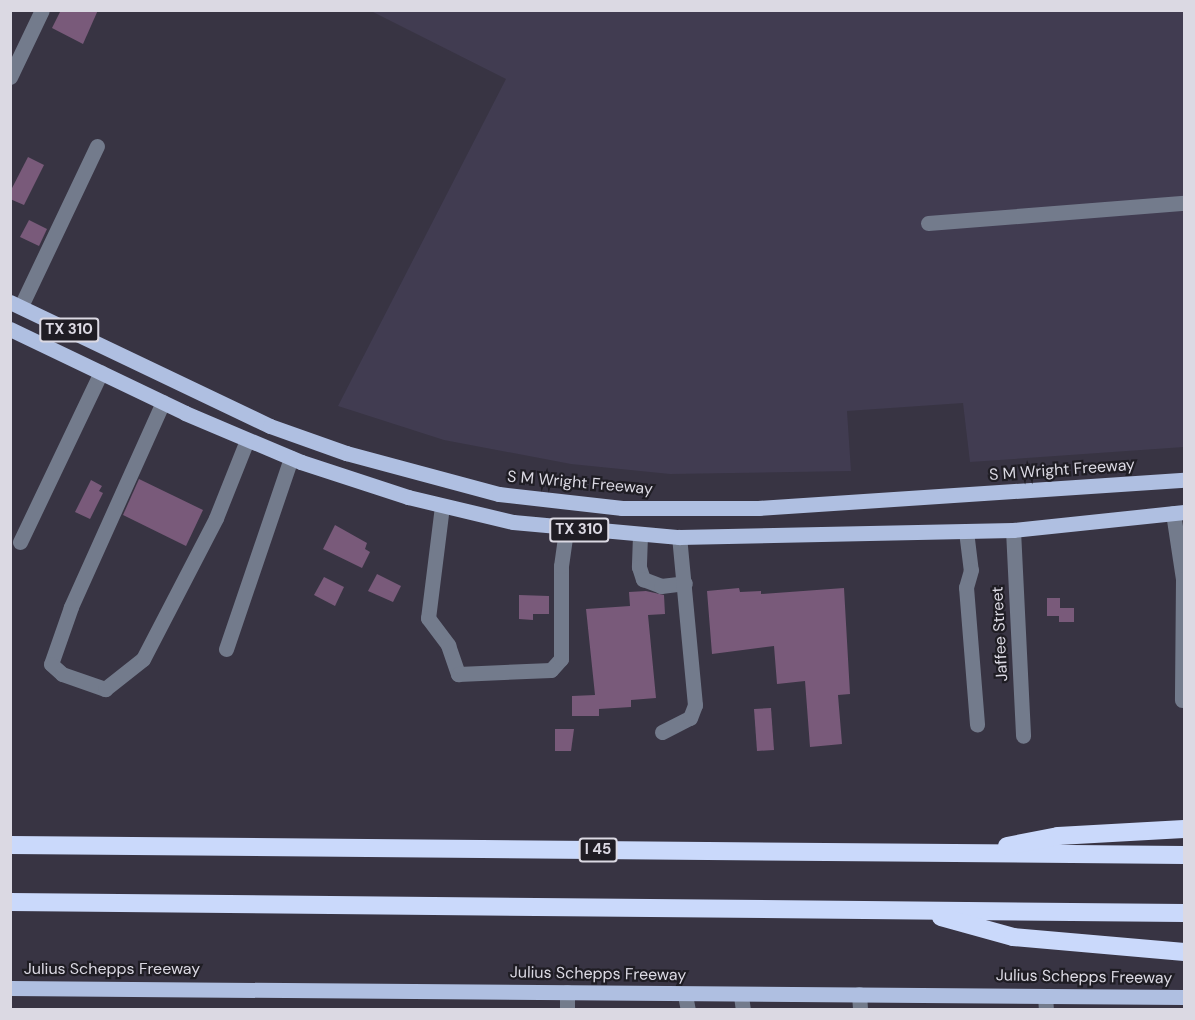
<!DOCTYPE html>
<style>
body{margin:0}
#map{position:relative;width:1195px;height:1020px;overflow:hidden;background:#383443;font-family:"DM Sans",sans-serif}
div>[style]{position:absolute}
.built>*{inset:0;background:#413c51}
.building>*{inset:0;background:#795a7a}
.minor>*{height:15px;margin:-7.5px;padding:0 7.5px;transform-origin:7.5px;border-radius:7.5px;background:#737b8c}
.major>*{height:15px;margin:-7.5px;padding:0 7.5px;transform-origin:7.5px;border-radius:7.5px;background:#afbfe1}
.highway>*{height:18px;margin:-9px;padding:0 9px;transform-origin:9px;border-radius:9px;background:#cad9fb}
span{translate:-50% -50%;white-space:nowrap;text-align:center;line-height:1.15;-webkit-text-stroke:4.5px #1f1d24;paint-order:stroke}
.shield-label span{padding:2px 4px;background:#1f1d24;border:2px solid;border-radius:4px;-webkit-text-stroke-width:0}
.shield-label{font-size:15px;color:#dbd9e3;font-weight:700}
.street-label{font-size:16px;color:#dbd9e3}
.frame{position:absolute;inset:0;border:12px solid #dbd9e3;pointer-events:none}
</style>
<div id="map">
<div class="built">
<div style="clip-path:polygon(371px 11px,1184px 11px,1184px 447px,970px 462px,963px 403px,847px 411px,851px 471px,670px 474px,571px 464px,444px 440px,338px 406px,506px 79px)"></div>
</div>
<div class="building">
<div style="clip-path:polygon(61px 10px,98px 10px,83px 44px,52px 28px)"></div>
<div style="clip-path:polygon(28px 157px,44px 165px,24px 205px,10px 199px,10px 192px)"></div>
<div style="clip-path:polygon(29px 220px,47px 229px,39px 246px,20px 237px)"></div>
<div style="clip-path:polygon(139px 479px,203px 510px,186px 546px,123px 515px)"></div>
<div style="clip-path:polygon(91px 480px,102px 486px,99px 491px,103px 493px,90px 519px,75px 512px)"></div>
<div style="clip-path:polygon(335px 525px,367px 543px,365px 549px,370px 552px,362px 568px,323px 549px)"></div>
<div style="clip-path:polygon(377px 574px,401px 586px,393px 602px,368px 591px)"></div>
<div style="clip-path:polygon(324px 577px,344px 587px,335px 606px,314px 595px)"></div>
<div style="clip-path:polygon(739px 588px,740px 592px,761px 591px,761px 594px,844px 588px,850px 694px,838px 695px,842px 744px,810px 747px,805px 681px,777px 684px,774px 646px,712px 654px,707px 591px)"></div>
<div style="clip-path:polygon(646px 591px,664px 595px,665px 614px,648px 615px,656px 698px,631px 700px,631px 707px,599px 709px,599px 716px,572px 716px,572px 696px,595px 695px,586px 609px,630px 606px,629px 592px)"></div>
<div style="clip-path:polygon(519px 595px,549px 596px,549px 614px,533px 614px,533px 620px,519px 619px)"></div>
<div style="clip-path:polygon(1047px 598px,1060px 598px,1060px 608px,1074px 608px,1074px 622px,1059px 622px,1059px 616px,1047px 616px)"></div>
<div style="clip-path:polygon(771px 708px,774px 750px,757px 751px,754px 709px)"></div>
<div style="clip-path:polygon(555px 729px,574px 729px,571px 751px,555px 751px)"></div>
</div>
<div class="minor">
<div style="left:10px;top:77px;width:74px;rotate:-64.5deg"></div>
<div style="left:928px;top:223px;width:257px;rotate:-4.5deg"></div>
<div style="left:21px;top:306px;width:177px;rotate:-64.6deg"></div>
<div style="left:163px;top:402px;width:225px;rotate:114.2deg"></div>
<div style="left:71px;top:607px;width:60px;rotate:109.3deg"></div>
<div style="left:51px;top:664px;width:15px;rotate:42deg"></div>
<div style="left:62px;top:674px;width:46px;rotate:19.2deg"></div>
<div style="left:105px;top:689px;width:48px;rotate:-38.3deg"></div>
<div style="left:143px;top:659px;width:159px;rotate:-62.6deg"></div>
<div style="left:216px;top:518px;width:84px;rotate:-68.3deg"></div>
<div style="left:442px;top:506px;width:113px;rotate:97.1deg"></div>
<div style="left:428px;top:618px;width:34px;rotate:53deg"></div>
<div style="left:448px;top:645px;width:31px;rotate:71deg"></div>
<div style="left:458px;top:674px;width:93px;rotate:-2.5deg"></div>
<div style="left:551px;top:670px;width:15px;rotate:-48deg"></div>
<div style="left:561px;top:659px;width:93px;rotate:-90deg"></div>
<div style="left:561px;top:566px;width:37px;rotate:-82deg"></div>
<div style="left:1173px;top:513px;width:67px;rotate:81.4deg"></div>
<div style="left:1183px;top:579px;width:121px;rotate:90.5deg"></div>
<div style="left:1013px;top:530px;width:206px;rotate:87.2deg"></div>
<div style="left:966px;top:531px;width:39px;rotate:83deg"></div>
<div style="left:971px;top:570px;width:18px;rotate:106deg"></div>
<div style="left:966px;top:587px;width:138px;rotate:85.4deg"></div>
<div style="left:640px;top:535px;width:32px;rotate:92deg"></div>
<div style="left:639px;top:567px;width:13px;rotate:72deg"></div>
<div style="left:643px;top:579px;width:19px;rotate:21deg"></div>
<div style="left:661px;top:586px;width:24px;rotate:-7deg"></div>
<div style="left:20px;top:542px;width:188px;rotate:-64.5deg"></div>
<div style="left:226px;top:649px;width:202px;rotate:-71.2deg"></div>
<div style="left:662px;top:732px;width:31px;rotate:-27deg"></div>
<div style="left:690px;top:718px;width:14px;rotate:-69deg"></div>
<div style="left:695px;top:705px;width:169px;rotate:-95.4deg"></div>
<div style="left:567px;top:992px;width:18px;rotate:90deg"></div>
<div style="left:859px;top:994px;width:16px;rotate:86deg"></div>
<div style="left:685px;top:995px;width:15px;rotate:79deg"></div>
<div style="left:741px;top:996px;width:14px;rotate:82deg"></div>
<div style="left:1045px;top:996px;width:14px;rotate:86deg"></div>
</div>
<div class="major">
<div style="left:10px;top:302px;width:288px;rotate:25.5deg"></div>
<div style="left:270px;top:426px;width:81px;rotate:19.6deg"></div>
<div style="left:346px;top:453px;width:158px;rotate:15deg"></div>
<div style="left:499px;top:494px;width:124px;rotate:6.5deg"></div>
<div style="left:622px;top:508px;width:136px"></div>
<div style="left:758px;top:508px;width:427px;rotate:-3.8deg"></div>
<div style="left:10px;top:329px;width:194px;rotate:25.6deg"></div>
<div style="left:185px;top:413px;width:126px;rotate:22.9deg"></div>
<div style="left:301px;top:462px;width:113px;rotate:18.1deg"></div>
<div style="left:408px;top:497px;width:108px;rotate:13.4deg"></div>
<div style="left:513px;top:522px;width:167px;rotate:5.2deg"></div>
<div style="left:679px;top:537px;width:334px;rotate:-1.2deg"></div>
<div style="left:1013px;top:530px;width:172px;rotate:-6deg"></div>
<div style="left:10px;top:988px;width:1174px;rotate:0.44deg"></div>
</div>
<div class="highway">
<div style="left:10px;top:845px;width:1174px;rotate:0.49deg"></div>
<div style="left:1007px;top:846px;width:52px;rotate:-11.1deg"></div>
<div style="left:1058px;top:836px;width:126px;rotate:-3.2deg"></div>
<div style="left:10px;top:902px;width:1174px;rotate:0.54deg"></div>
<div style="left:941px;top:917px;width:75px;rotate:15.5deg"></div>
<div style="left:1013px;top:937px;width:172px;rotate:5deg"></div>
</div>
<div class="shield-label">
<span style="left:69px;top:330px">TX 310</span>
<span style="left:579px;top:530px">TX 310</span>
<span style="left:598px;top:850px">I 45</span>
</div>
<div class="street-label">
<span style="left:1062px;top:470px;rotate:-4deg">S M Wright Freeway</span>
<span style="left:580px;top:483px;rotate:5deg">S M Wright Freeway</span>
<span style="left:1000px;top:634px;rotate:-93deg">Jaffee Street</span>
<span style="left:112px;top:969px">Julius Schepps Freeway</span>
<span style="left:598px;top:974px;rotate:1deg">Julius Schepps Freeway</span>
<span style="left:1084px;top:977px;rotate:1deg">Julius Schepps Freeway</span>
</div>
<div class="frame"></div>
</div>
